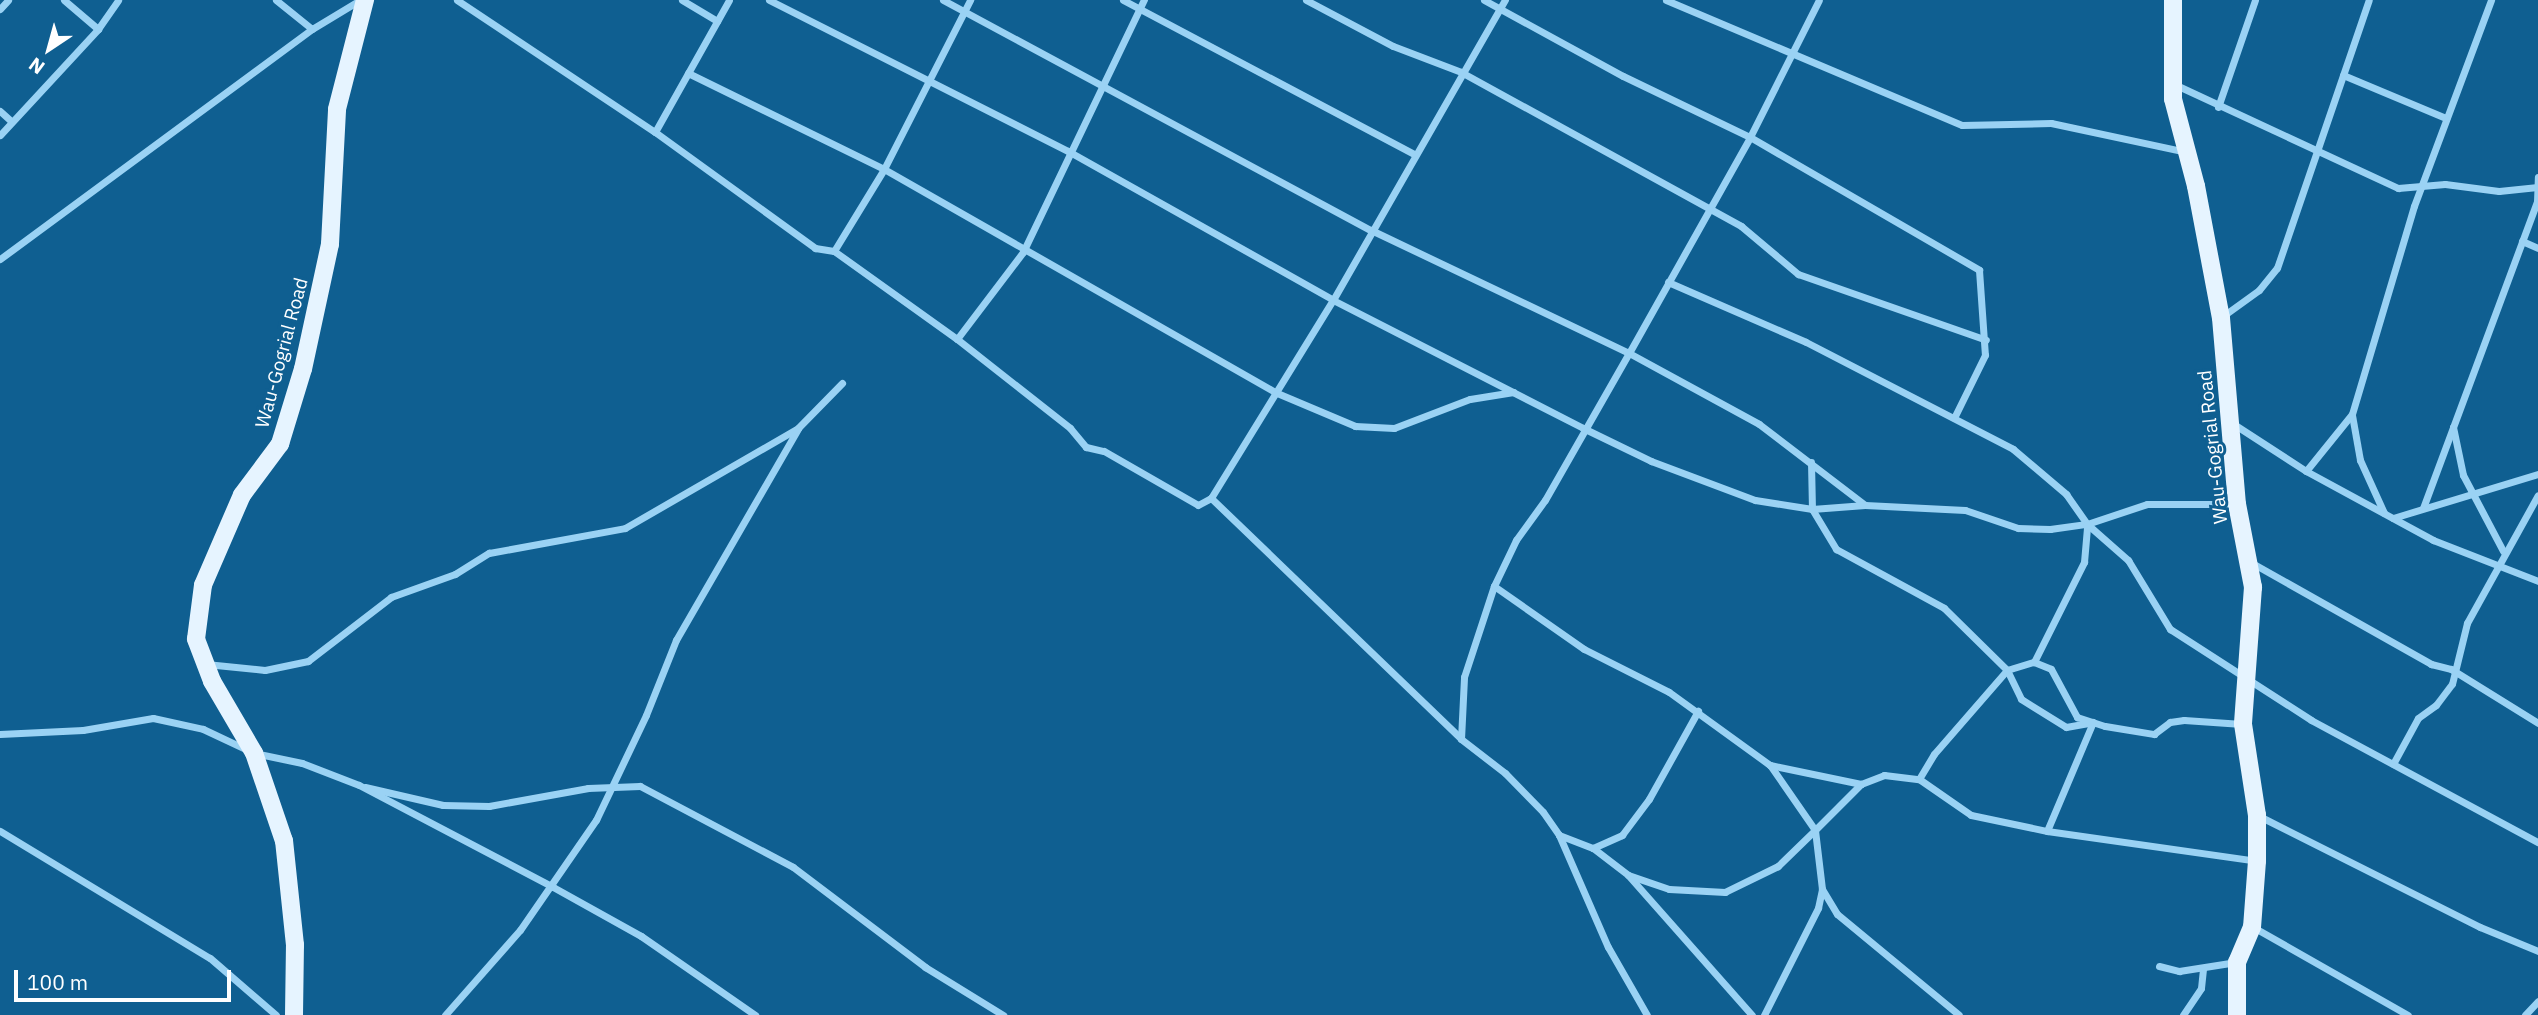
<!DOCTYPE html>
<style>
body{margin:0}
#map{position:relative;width:2538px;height:1015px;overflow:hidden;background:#0f5f91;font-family:"IBM Plex Sans",sans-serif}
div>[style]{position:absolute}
.street>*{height:7px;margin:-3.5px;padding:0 3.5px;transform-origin:3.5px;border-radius:3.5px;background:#9ad2f4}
.primary>*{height:18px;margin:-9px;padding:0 9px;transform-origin:9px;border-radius:9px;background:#e6f4ff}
span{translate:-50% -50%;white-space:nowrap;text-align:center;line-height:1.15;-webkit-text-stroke:6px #0f5f91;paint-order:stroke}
.street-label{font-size:19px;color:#fff}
.north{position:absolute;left:14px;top:14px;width:70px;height:70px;-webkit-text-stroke:5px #0f5f91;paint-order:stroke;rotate:216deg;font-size:19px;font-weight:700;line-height:28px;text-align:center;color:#fff}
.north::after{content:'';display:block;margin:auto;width:24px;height:32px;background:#fff;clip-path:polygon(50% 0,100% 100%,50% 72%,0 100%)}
.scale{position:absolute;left:14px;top:970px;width:217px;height:32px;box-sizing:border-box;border:4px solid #fff;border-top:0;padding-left:9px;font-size:21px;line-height:24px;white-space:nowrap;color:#fff;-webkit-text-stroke:5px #0f5f91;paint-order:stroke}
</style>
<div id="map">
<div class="street">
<div style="left:64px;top:0;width:45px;rotate:40.5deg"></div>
<div style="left:276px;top:0;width:46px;rotate:38.9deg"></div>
<div style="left:457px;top:0;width:238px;rotate:33.7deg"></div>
<div style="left:655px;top:132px;width:198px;rotate:35.9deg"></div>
<div style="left:815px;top:248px;width:19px;rotate:9deg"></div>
<div style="left:834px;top:251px;width:151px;rotate:35.6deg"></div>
<div style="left:957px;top:339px;width:144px;rotate:38.2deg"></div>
<div style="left:1070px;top:428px;width:25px;rotate:50deg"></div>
<div style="left:1086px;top:447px;width:18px;rotate:13deg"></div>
<div style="left:1104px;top:451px;width:108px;rotate:29.9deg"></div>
<div style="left:1198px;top:505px;width:15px;rotate:-28deg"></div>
<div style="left:1211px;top:498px;width:233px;rotate:-58.4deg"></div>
<div style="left:1333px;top:300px;width:346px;rotate:-60.2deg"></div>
<div style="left:682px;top:0;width:41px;rotate:31deg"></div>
<div style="left:769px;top:0;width:335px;rotate:26.8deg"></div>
<div style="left:1068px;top:151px;width:304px;rotate:29.3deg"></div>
<div style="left:1333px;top:300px;width:281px;rotate:27.1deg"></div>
<div style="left:1583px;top:428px;width:76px;rotate:25.9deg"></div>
<div style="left:1651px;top:461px;width:111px;rotate:20.6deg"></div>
<div style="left:1755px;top:500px;width:58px;rotate:9deg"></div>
<div style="left:1812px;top:509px;width:47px;rotate:59deg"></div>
<div style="left:1836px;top:549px;width:123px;rotate:28.6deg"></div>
<div style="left:1944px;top:608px;width:88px;rotate:44.5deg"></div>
<div style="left:2007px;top:670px;width:32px;rotate:64deg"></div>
<div style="left:2021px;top:699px;width:53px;rotate:31.9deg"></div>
<div style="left:2066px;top:727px;width:27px;rotate:-10deg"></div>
<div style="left:2093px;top:722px;width:118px;rotate:112.9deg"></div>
<div style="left:943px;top:0;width:486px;rotate:28.3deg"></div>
<div style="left:1371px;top:230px;width:286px;rotate:25.5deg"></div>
<div style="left:1629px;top:353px;width:148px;rotate:28.6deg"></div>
<div style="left:1759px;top:424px;width:133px;rotate:37.4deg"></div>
<div style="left:1865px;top:505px;width:100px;rotate:2.9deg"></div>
<div style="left:1965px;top:510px;width:56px;rotate:18.8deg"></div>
<div style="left:2018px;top:528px;width:32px;rotate:2deg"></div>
<div style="left:2050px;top:529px;width:37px;rotate:-8deg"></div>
<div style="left:2087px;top:524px;width:63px;rotate:-18.4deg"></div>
<div style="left:2147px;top:504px;width:88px"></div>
<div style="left:1123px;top:0;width:329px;rotate:27.9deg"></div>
<div style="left:1306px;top:0;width:98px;rotate:27.9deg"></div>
<div style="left:1393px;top:46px;width:73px;rotate:20.9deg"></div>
<div style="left:1461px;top:72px;width:320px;rotate:28.8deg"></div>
<div style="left:1741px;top:226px;width:75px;rotate:40.1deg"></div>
<div style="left:1798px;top:274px;width:199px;rotate:19.3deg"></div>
<div style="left:1484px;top:0;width:158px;rotate:28.7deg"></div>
<div style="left:1623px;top:76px;width:141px;rotate:25.7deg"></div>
<div style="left:1750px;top:137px;width:265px;rotate:30.1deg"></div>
<div style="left:1979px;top:270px;width:85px;rotate:86deg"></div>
<div style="left:1985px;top:355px;width:70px;rotate:116.2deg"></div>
<div style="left:1666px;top:0;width:321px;rotate:22.9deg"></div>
<div style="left:1962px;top:125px;width:89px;rotate:-1.3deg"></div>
<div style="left:2051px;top:123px;width:138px;rotate:12.1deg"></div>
<div style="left:0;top:9px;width:12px;rotate:-48deg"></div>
<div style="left:688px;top:73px;width:218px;rotate:26.1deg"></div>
<div style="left:884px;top:169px;width:452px;rotate:29.7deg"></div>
<div style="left:1277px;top:393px;width:85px;rotate:22.9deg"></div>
<div style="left:1355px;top:426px;width:39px;rotate:3deg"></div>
<div style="left:1394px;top:428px;width:81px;rotate:-20.9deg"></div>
<div style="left:1470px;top:399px;width:44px;rotate:-9.2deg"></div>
<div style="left:2343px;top:75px;width:112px;rotate:22.7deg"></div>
<div style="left:2176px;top:85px;width:245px;rotate:24.9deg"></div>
<div style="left:2398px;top:188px;width:47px;rotate:-4.9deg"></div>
<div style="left:2445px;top:184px;width:54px;rotate:7.4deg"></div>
<div style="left:2499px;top:191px;width:39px;rotate:-6deg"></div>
<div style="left:2218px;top:107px;width:113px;rotate:-70.9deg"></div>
<div style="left:0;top:111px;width:15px;rotate:42deg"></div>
<div style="left:655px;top:132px;width:151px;rotate:-60.7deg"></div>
<div style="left:0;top:135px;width:144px;rotate:-47.2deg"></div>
<div style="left:98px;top:29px;width:35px;rotate:-55deg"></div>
<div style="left:2522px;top:241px;width:17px;rotate:24deg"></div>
<div style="left:834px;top:251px;width:96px;rotate:-58.6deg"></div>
<div style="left:884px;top:169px;width:190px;rotate:-63deg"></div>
<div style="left:0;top:259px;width:388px;rotate:-36.4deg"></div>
<div style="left:312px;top:29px;width:56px;rotate:-31.1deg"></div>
<div style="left:1668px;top:282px;width:150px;rotate:23.5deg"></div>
<div style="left:1806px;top:342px;width:233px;rotate:27.3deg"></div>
<div style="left:2013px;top:449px;width:70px;rotate:40.3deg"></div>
<div style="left:2066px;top:494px;width:37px;rotate:55deg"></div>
<div style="left:2087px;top:524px;width:55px;rotate:41.3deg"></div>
<div style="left:2128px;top:560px;width:81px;rotate:58.7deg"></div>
<div style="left:2170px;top:629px;width:168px;rotate:32.8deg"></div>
<div style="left:2311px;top:720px;width:258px;rotate:28.3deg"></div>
<div style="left:2223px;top:316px;width:44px;rotate:-35.8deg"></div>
<div style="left:2259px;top:290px;width:28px;rotate:-51deg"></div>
<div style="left:2277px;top:268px;width:283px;rotate:-71.1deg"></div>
<div style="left:957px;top:339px;width:109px;rotate:-52.8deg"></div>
<div style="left:1023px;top:252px;width:280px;rotate:-64.4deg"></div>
<div style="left:2352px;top:415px;width:46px;rotate:79.9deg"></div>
<div style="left:2360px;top:460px;width:58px;rotate:65.6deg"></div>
<div style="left:2232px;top:423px;width:88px;rotate:33deg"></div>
<div style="left:2306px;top:471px;width:145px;rotate:28.5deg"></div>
<div style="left:2433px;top:540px;width:113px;rotate:21.3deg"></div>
<div style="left:2453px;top:427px;width:49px;rotate:78.2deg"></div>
<div style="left:2463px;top:475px;width:86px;rotate:62.2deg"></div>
<div style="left:1811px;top:462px;width:47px;rotate:88.8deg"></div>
<div style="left:1812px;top:509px;width:53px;rotate:-4.3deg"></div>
<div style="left:2306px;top:471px;width:73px;rotate:-51.1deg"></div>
<div style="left:2352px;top:414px;width:217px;rotate:-73.4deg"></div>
<div style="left:2414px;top:206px;width:220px;rotate:-69.5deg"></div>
<div style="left:1211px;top:498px;width:347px;rotate:43.9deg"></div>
<div style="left:1461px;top:739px;width:56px;rotate:37.7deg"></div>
<div style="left:1505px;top:773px;width:54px;rotate:45.7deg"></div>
<div style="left:1543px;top:812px;width:28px;rotate:55deg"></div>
<div style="left:1559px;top:835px;width:122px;rotate:66.4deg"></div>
<div style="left:1608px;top:947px;width:78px;rotate:60.2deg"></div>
<div style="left:2423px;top:508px;width:327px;rotate:-69.6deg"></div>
<div style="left:2537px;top:202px;width:25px;rotate:-88deg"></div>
<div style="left:2393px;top:518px;width:152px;rotate:-16.9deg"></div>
<div style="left:2252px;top:563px;width:206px;rotate:29.4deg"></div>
<div style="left:2431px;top:664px;width:21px;rotate:14deg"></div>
<div style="left:2451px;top:669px;width:102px;rotate:31.8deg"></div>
<div style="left:1494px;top:586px;width:110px;rotate:35deg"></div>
<div style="left:1584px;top:649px;width:95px;rotate:26.8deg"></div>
<div style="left:1669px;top:692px;width:125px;rotate:35.9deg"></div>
<div style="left:1770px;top:765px;width:79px;rotate:55.3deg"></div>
<div style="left:1815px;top:830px;width:52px;rotate:135.8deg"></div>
<div style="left:1778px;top:866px;width:59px;rotate:153.9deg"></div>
<div style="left:1725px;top:892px;width:56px;rotate:-176.9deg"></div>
<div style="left:1669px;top:889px;width:43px;rotate:-161.1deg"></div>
<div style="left:2034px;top:662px;width:18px;rotate:22deg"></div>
<div style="left:2051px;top:669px;width:55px;rotate:61.6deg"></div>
<div style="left:2077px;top:717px;width:29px;rotate:18deg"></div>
<div style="left:2105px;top:726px;width:50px;rotate:9.3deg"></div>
<div style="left:2154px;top:734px;width:20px;rotate:-37deg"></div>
<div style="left:2170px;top:722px;width:14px;rotate:-8deg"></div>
<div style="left:2184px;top:720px;width:58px;rotate:3.9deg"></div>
<div style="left:206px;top:664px;width:59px;rotate:5.8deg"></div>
<div style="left:265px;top:670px;width:44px;rotate:-11.8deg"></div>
<div style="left:308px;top:661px;width:105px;rotate:-37.6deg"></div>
<div style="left:391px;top:597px;width:68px;rotate:-19.8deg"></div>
<div style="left:455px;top:574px;width:40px;rotate:-32deg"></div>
<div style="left:489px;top:553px;width:138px;rotate:-10.4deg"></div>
<div style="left:625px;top:528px;width:200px;rotate:-30deg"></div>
<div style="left:798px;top:428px;width:63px;rotate:-45.6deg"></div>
<div style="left:0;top:734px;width:83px;rotate:-2.8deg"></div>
<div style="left:83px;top:730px;width:71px;rotate:-9.7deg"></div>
<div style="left:153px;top:718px;width:51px;rotate:12.4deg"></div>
<div style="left:203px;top:729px;width:56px;rotate:25.2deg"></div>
<div style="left:254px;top:753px;width:49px;rotate:11.8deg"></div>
<div style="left:302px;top:763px;width:61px;rotate:21.1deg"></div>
<div style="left:359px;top:785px;width:219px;rotate:27.7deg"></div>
<div style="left:553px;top:887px;width:101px;rotate:29.1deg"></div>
<div style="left:641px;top:936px;width:139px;rotate:34.7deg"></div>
<div style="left:1461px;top:739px;width:62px;rotate:-87.2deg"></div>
<div style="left:1464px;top:677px;width:96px;rotate:-71.8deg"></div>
<div style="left:1494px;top:586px;width:51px;rotate:-64.4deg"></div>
<div style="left:1516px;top:540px;width:49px;rotate:-54.1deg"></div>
<div style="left:1545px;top:500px;width:169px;rotate:-60.3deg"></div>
<div style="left:1629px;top:353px;width:248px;rotate:-60.7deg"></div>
<div style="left:1750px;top:137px;width:153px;rotate:-63.3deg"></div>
<div style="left:2393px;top:764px;width:52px;rotate:-61.5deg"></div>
<div style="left:2418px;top:718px;width:22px;rotate:-36deg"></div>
<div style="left:2436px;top:705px;width:26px;rotate:-53deg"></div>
<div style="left:2452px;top:684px;width:63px;rotate:-76.2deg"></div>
<div style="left:2467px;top:623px;width:146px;rotate:-61deg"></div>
<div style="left:1770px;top:765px;width:93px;rotate:11.8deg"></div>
<div style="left:1919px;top:779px;width:63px;rotate:34.7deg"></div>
<div style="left:1971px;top:815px;width:78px;rotate:11.9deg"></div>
<div style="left:2047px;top:831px;width:212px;rotate:8.1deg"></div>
<div style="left:365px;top:787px;width:80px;rotate:13deg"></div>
<div style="left:443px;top:805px;width:46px;rotate:1.2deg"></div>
<div style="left:489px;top:806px;width:101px;rotate:-10.3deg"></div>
<div style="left:588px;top:788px;width:52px;rotate:-2.2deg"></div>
<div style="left:640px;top:786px;width:173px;rotate:27.9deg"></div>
<div style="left:793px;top:867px;width:166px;rotate:37.1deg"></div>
<div style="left:925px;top:967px;width:92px;rotate:31.6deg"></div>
<div style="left:2259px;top:816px;width:247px;rotate:26.7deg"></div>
<div style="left:2480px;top:927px;width:63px;rotate:22.5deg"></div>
<div style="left:0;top:831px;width:245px;rotate:31.2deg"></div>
<div style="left:210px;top:958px;width:87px;rotate:40.8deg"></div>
<div style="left:1559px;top:835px;width:36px;rotate:21deg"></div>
<div style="left:1593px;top:848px;width:44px;rotate:37.6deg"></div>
<div style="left:1628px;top:875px;width:187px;rotate:48.5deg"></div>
<div style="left:1593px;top:848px;width:32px;rotate:-24deg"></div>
<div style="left:1622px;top:835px;width:45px;rotate:-53.1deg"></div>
<div style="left:1649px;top:799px;width:101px;rotate:-60.9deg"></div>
<div style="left:1822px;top:889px;width:59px;rotate:-96.8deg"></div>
<div style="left:1815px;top:830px;width:65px;rotate:-45deg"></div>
<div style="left:1861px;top:784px;width:25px;rotate:-21deg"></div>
<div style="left:1884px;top:775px;width:35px;rotate:7deg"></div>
<div style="left:1919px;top:779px;width:29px;rotate:-59deg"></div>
<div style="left:1934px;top:754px;width:111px;rotate:-49deg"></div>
<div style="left:2007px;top:670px;width:28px;rotate:-17deg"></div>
<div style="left:2034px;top:662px;width:112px;rotate:-63.4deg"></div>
<div style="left:2084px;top:562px;width:38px;rotate:-85deg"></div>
<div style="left:2253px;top:927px;width:178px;rotate:29.6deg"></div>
<div style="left:2159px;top:966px;width:21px;rotate:14deg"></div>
<div style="left:2179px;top:971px;width:58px;rotate:-9deg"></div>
<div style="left:445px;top:1015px;width:113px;rotate:-48.6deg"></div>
<div style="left:520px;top:930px;width:134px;rotate:-55.4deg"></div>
<div style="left:596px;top:820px;width:116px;rotate:-64.5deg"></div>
<div style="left:646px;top:715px;width:81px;rotate:-68.2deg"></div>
<div style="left:676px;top:640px;width:244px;rotate:-60deg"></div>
<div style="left:1764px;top:1015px;width:120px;rotate:-63.2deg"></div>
<div style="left:1818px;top:908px;width:19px;rotate:-78deg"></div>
<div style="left:1822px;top:889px;width:29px;rotate:59deg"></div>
<div style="left:1837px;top:914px;width:158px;rotate:39.6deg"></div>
<div style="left:2183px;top:1015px;width:32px;rotate:-56deg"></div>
<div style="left:2201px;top:988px;width:20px;rotate:-84deg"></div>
<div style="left:2525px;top:1015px;width:19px;rotate:-47deg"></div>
</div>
<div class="primary">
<div style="left:2173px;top:0;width:99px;rotate:90deg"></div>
<div style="left:2173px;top:99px;width:90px;rotate:75.2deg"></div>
<div style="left:2196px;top:186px;width:134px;rotate:79.3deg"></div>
<div style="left:2221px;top:318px;width:187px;rotate:85.1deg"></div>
<div style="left:2237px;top:504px;width:85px;rotate:79.1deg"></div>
<div style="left:2253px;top:587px;width:137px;rotate:94.2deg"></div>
<div style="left:2243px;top:724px;width:92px;rotate:81.3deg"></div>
<div style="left:2257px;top:815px;width:46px;rotate:90deg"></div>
<div style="left:2257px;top:861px;width:66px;rotate:94.3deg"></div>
<div style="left:2252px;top:927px;width:38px;rotate:113deg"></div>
<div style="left:2237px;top:962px;width:53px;rotate:90deg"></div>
<div style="left:294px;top:1015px;width:70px;rotate:-89.2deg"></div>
<div style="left:295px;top:945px;width:105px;rotate:-96deg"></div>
<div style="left:284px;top:841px;width:93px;rotate:-108.8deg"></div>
<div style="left:254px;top:753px;width:83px;rotate:-120.3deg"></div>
<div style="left:212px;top:681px;width:45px;rotate:-110.9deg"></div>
<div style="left:196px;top:639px;width:54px;rotate:-82.6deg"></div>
<div style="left:203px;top:585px;width:98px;rotate:-66.6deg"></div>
<div style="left:242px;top:495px;width:64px;rotate:-53.3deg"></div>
<div style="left:280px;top:444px;width:78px;rotate:-73deg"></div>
<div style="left:303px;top:369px;width:128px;rotate:-77.8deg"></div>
<div style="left:330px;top:244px;width:135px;rotate:-87deg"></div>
<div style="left:337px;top:109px;width:113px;rotate:-75.6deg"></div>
</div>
<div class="street-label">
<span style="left:282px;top:353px;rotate:-75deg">Wau-Gogrial Road</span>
<span style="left:2213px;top:447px;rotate:-96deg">Wau-Gogrial Road</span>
</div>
<div class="north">N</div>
<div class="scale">100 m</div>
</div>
